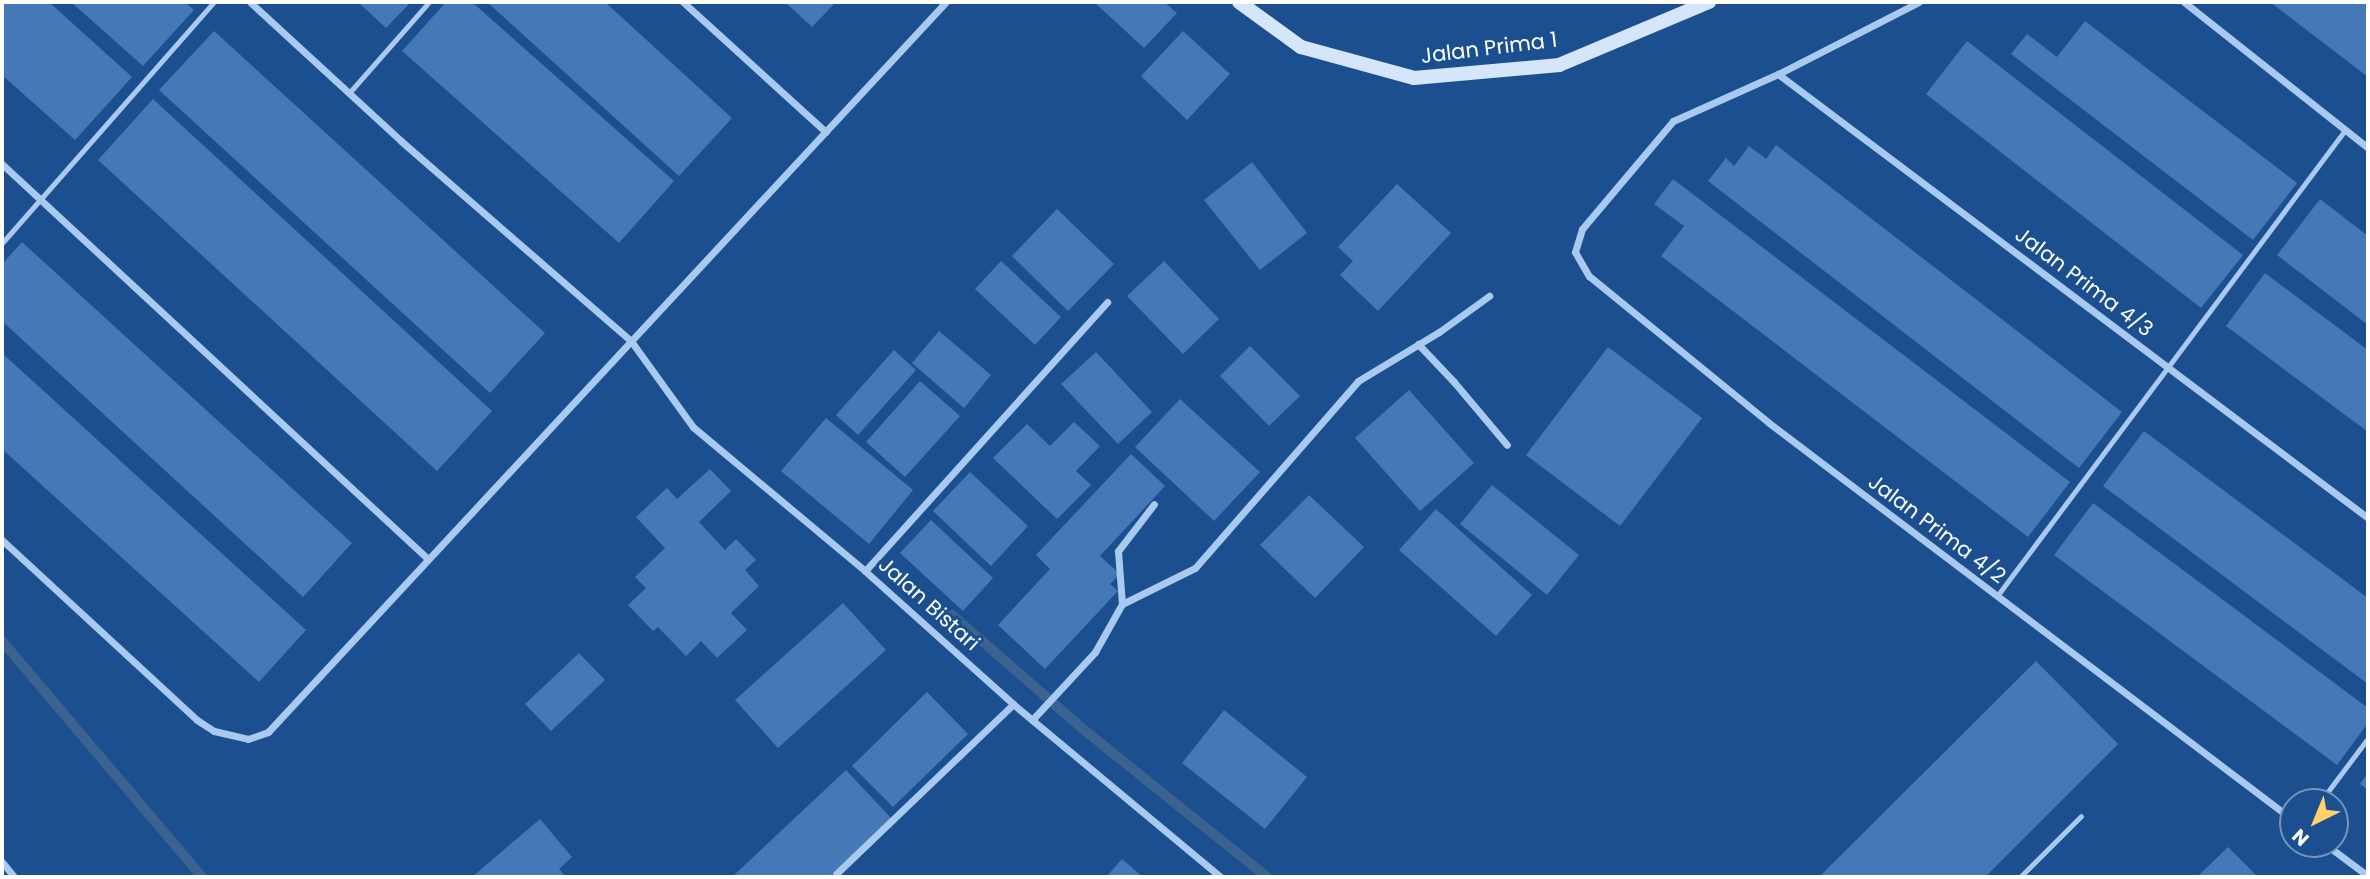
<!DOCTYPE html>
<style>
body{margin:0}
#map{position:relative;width:2370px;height:879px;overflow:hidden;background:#1b4f8f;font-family:Poppins,sans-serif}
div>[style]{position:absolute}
.stream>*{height:10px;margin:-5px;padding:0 5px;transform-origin:5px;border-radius:5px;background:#3c6290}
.building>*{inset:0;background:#4478b7}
.lane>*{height:5px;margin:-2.5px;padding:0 2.5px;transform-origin:2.5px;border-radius:2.5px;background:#a9c9ee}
.street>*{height:7px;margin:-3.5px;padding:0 3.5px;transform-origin:3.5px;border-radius:3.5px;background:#a9c9ee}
.secondary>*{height:14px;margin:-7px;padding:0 7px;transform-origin:7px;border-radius:7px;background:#d6e6fa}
span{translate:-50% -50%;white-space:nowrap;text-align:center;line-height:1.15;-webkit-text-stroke:6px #1b4f8f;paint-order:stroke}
.street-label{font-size:21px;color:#fff}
.frame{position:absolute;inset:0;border:4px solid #fff;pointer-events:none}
.north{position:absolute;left:2279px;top:788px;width:70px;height:70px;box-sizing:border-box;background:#1b4f8f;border:2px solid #7695bc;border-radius:50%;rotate:223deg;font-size:19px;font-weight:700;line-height:28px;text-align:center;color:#fff}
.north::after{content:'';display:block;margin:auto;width:24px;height:32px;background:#ffd166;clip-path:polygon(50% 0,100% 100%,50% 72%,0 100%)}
</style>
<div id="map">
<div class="stream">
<div style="left:952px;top:615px;width:174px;rotate:41deg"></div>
<div style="left:1083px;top:729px;width:236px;rotate:38.8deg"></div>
<div style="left:2px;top:641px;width:309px;rotate:49.7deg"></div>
</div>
<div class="building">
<div style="clip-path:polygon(2px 2px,49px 2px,132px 77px,75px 140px,2px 75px)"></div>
<div style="clip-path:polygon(71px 2px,185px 2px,194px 10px,143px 66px)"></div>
<div style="clip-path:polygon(358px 2px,411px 2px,386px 28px)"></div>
<div style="clip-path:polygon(446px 2px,472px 2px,674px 181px,619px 243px,402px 51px)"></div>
<div style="clip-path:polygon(487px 2px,605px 2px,732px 118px,679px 176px)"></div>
<div style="clip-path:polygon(785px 2px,836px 2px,812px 27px)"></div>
<div style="clip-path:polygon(1094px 2px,1164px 2px,1177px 13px,1144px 48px)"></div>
<div style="clip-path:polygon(2270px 2px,2368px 2px,2368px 77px,2300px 25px)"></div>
<div style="clip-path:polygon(2085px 21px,2297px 183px,2253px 240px,2011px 54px,2027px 34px,2057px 57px)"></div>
<div style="clip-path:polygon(214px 31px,545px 333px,490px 393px,159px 90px)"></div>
<div style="clip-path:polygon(1183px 31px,1230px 74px,1187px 120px,1141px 76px)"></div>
<div style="clip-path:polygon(1967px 41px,2243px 255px,2201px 308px,1926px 94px)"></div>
<div style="clip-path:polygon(153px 99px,492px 411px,437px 471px,98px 160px)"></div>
<div style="clip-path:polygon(1776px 145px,2122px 412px,2079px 468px,1708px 181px,1726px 158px,1734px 166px,1749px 146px,1766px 159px)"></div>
<div style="clip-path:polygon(1252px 162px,1307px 233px,1260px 270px,1204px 200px)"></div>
<div style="clip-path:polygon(1673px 179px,2070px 482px,2028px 537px,1661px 256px,1684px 226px,1654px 204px)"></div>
<div style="clip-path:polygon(1397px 184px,1451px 233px,1378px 311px,1340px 275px,1353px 261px,1338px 247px)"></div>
<div style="clip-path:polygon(2320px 199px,2368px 236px,2368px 325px,2277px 255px)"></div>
<div style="clip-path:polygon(1057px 209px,1114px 264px,1068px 311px,1012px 256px)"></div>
<div style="clip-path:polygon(22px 242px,352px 543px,303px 597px,2px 321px,2px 264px)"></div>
<div style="clip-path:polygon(1001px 261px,1061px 317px,1035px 345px,975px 289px)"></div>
<div style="clip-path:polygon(1164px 261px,1219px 319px,1183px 354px,1127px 296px)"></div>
<div style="clip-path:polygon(2265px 273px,2368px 350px,2368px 432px,2226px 326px)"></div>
<div style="clip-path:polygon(939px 331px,991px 375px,964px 408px,912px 363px)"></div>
<div style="clip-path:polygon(1250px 346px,1300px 396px,1269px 426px,1220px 376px)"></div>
<div style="clip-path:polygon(1608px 347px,1702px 418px,1620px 526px,1526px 455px)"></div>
<div style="clip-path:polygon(894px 350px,916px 370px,858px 435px,836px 415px)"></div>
<div style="clip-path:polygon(1096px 352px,1152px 412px,1118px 444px,1061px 384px)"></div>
<div style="clip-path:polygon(2px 353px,306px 630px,259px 682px,2px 449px)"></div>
<div style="clip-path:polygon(920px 381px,960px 416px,905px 477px,866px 442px)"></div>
<div style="clip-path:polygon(1409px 390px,1474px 463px,1420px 511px,1355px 438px)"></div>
<div style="clip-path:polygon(1180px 399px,1260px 472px,1214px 521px,1135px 447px)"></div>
<div style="clip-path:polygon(826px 418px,913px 490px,869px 544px,781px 471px)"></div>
<div style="clip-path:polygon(1074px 422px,1100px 446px,1076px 471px,1091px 485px,1057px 519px,993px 458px,1027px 424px,1050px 446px)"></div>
<div style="clip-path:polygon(2144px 431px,2368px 598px,2368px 684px,2103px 486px)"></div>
<div style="clip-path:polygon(1131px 454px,1165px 486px,1100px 556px,1120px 574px,1110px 584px,1118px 591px,1045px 669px,998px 625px,1050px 569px,1036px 555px)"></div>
<div style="clip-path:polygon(710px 469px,731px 491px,699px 522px,725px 550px,736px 539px,756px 560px,745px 570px,759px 586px,731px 613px,747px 630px,717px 658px,701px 641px,686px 656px,658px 627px,653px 631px,628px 605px,646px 588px,635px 577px,665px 548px,636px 517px,667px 488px,677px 499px)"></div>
<div style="clip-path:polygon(970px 472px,1028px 526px,991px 566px,933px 511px)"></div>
<div style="clip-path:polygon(1492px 485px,1579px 555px,1547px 595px,1460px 524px)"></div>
<div style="clip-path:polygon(1309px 495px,1364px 547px,1315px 598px,1260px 545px)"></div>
<div style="clip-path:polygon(2093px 503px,2368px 708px,2368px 723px,2337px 765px,2054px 555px)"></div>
<div style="clip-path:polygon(1436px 509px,1532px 595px,1496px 636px,1399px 550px)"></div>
<div style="clip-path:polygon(931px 520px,993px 578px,963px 611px,900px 553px)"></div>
<div style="clip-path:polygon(843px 603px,886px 650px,778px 748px,735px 700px)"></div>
<div style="clip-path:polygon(579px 653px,605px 680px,551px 731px,525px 704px)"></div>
<div style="clip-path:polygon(2036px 661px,2118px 744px,1985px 877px,1819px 877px)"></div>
<div style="clip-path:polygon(927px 692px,968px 734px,893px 807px,852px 766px)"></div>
<div style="clip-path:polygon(1224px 710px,1307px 777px,1265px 829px,1182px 763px)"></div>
<div style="clip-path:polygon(846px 770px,892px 819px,829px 877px,732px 877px)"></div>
<div style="clip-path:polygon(2368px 773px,2368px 790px,2360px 784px)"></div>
<div style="clip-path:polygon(540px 819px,572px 857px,559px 869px,566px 877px,472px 877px)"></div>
<div style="clip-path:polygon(2228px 847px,2258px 877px,2197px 877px)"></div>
<div style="clip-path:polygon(1122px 859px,1143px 877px,1106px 877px)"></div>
</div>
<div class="lane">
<div style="left:349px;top:93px;width:121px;rotate:-48.7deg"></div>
<div style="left:2px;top:243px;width:321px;rotate:-48.7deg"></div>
<div style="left:1997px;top:596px;width:582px;rotate:-53.25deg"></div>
<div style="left:2320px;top:802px;width:80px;rotate:-53.1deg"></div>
<div style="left:2020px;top:877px;width:86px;rotate:-45deg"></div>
</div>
<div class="street">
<div style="left:250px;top:2px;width:205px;rotate:42.6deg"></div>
<div style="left:401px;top:141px;width:305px;rotate:41deg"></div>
<div style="left:631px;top:341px;width:106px;rotate:54.2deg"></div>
<div style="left:693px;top:427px;width:224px;rotate:39.9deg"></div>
<div style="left:865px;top:571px;width:199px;rotate:41.9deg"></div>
<div style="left:1013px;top:704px;width:271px;rotate:39.8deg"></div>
<div style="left:683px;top:2px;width:193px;rotate:42.3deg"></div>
<div style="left:1919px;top:2px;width:158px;rotate:152.9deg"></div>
<div style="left:1778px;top:74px;width:115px;rotate:155.9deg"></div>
<div style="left:1673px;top:121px;width:141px;rotate:130.1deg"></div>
<div style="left:1582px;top:229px;width:24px;rotate:107deg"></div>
<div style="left:1575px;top:252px;width:28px;rotate:60deg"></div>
<div style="left:1589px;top:276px;width:232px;rotate:39.2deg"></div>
<div style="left:1769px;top:423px;width:657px;rotate:37.15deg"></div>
<div style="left:2184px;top:2px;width:235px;rotate:38.4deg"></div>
<div style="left:1778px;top:74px;width:738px;rotate:36.96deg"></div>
<div style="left:2px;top:164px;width:581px;rotate:42.84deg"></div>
<div style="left:1418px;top:344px;width:52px;rotate:46.5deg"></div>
<div style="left:1454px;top:382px;width:82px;rotate:49.9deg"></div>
<div style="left:2px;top:540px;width:265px;rotate:42.7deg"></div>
<div style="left:197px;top:720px;width:20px;rotate:33deg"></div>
<div style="left:214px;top:731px;width:35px;rotate:13deg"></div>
<div style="left:248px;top:739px;width:21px;rotate:-19deg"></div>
<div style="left:268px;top:732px;width:996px;rotate:-47.12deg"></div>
<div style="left:865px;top:571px;width:362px;rotate:-48deg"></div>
<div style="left:1122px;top:604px;width:81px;rotate:-26.3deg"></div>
<div style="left:1195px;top:568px;width:248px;rotate:-48.9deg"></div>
<div style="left:1358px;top:381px;width:95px;rotate:-31.2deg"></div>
<div style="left:1439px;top:332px;width:62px;rotate:-35.8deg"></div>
<div style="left:1032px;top:720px;width:93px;rotate:-47.2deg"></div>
<div style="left:1095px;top:652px;width:55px;rotate:-60.6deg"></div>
<div style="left:1122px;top:604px;width:53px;rotate:-94.3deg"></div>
<div style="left:1118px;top:551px;width:59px;rotate:-52.5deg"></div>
<div style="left:2325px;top:844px;width:54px;rotate:36.7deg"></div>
<div style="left:2px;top:862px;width:19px;rotate:51deg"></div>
<div style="left:836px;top:874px;width:245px;rotate:-43.8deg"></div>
</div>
<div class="secondary">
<div style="left:1239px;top:2px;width:77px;rotate:36deg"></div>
<div style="left:1301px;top:47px;width:117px;rotate:15.3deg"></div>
<div style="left:1414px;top:78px;width:146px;rotate:-5.1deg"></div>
<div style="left:1559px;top:65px;width:163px;rotate:-22.8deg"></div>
</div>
<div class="street-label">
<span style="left:1489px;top:48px;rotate:-7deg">Jalan Prima 1</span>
<span style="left:2084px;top:282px;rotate:37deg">Jalan Prima 4/3</span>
<span style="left:1937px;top:529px;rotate:37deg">Jalan Prima 4/2</span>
<span style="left:929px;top:604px;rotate:42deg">Jalan Bistari</span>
</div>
<div class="frame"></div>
<div class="north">N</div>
</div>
